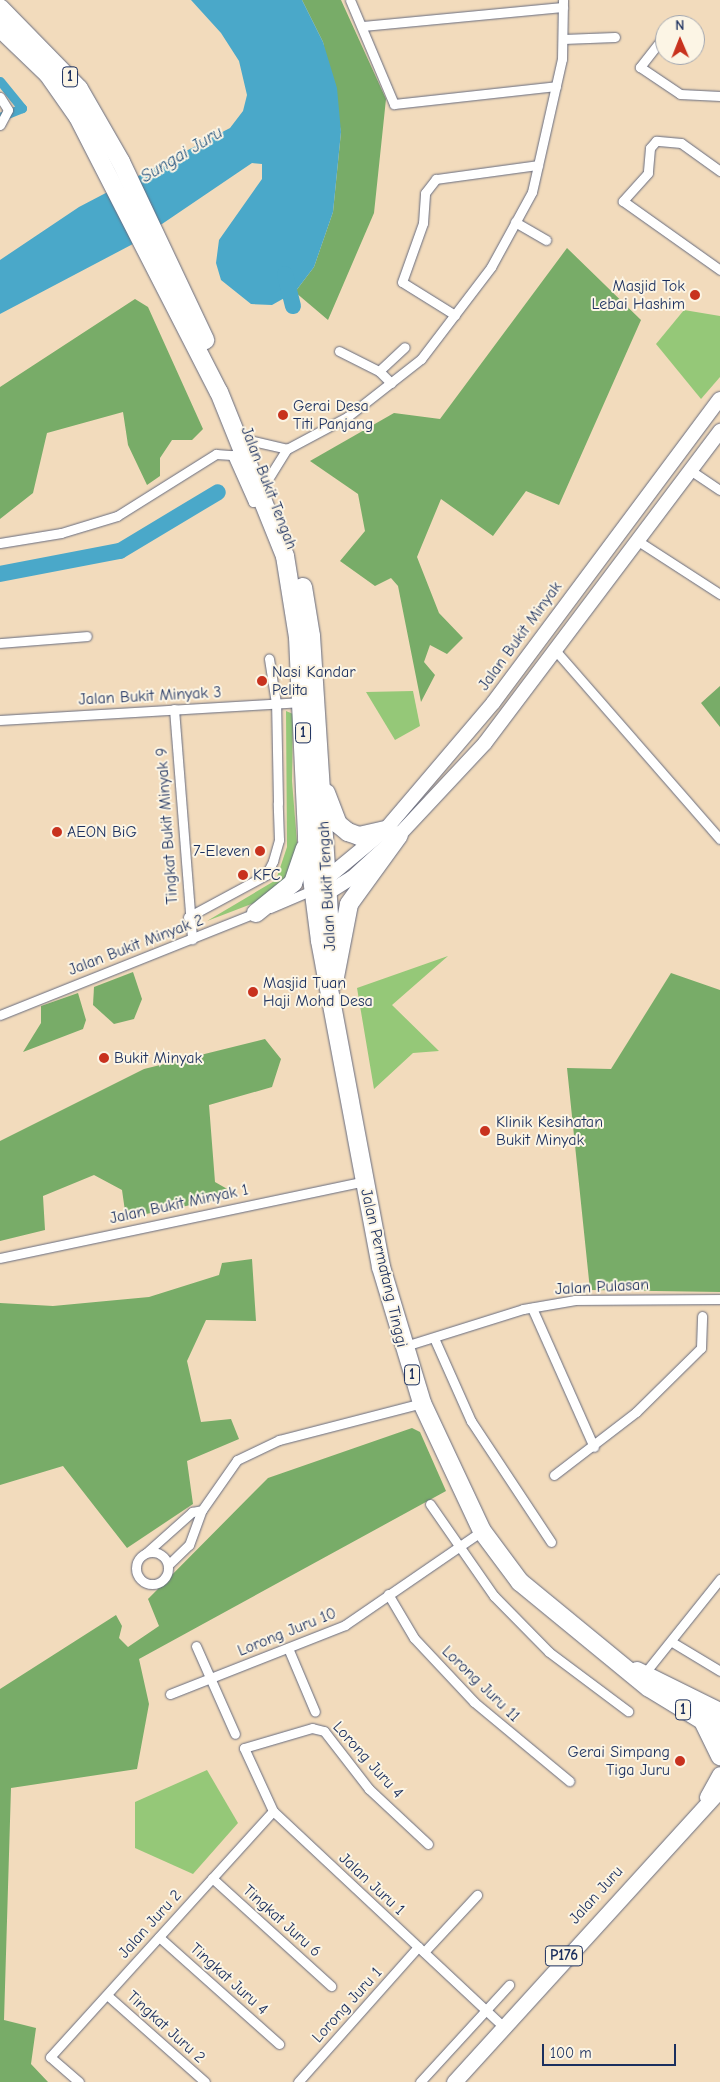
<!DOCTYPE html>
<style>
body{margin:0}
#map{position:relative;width:720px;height:2082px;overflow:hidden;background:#f2dbbc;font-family:"Comic Neue",sans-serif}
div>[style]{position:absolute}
.green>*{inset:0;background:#95c878}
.forest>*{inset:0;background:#78ac68}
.water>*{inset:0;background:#4aa8c9}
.canal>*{height:9px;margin:-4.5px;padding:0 4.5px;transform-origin:4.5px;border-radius:4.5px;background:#4aa8c9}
.river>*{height:16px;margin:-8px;padding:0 8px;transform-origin:8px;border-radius:8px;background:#4aa8c9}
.roads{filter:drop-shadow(0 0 1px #666b7f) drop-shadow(0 0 1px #666b7f)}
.street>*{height:9px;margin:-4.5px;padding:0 4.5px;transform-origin:4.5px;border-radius:4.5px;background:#fff}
.street>.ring{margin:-4.5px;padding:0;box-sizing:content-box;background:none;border:9px solid #fff;border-radius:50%}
.secondary>*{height:14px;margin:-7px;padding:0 7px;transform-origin:7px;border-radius:7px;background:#fff}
.primary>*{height:15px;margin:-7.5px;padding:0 7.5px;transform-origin:7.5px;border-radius:7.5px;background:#fff}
.highway>*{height:18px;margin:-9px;padding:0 9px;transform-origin:9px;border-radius:9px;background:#fff}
.dots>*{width:14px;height:14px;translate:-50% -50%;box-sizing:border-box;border:2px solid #fcf5e5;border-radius:50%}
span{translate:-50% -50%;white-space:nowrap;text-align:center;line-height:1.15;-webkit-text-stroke:4px #fcf5e5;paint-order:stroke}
.shield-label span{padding:1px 4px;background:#fcf5e5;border:1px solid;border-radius:4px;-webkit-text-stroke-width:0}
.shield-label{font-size:15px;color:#1b2f5e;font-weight:700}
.poi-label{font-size:16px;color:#1b2f5e}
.right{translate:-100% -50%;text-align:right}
.left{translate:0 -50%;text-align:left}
.street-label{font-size:16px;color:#1b2f5e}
.water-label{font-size:18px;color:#2b5983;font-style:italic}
.north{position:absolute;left:655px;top:15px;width:50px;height:50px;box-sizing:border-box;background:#fcf5e5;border:1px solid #a2a6af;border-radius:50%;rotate:359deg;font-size:14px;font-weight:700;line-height:20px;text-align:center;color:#1b2f5e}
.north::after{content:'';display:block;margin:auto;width:18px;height:22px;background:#c8321e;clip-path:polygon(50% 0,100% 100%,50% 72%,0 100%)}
.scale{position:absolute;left:542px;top:2044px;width:134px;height:22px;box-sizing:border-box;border:2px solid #1b2f5e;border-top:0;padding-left:6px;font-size:15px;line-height:18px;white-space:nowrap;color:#1b2f5e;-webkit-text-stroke:4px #fcf5e5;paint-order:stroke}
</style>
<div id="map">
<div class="green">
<div style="clip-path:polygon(684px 310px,720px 316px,720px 377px,701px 399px,656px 344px)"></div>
<div style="clip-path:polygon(413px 691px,420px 726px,395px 740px,366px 692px)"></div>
<div style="clip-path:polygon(286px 711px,293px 714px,292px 781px,299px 867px,270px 897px,207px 921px,276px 880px,287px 847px)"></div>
<div style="clip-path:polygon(448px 956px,392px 1005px,439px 1051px,413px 1053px,374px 1089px,357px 988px)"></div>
<div style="clip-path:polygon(207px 1770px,238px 1823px,193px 1874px,135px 1848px,135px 1802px)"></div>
</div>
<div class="forest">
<div style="clip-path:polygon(302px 0,341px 0,386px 99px,374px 213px,328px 320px,295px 292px,314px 267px,333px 212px,341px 132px,323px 42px)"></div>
<div style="clip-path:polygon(567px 248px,641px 320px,559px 505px,526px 491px,493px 536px,441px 499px,417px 557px,439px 613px,463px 638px,447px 654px,430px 645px,424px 662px,435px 675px,421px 702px,398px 586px,391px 578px,375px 586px,340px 561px,365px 531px,358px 494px,310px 461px,394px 413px,440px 419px)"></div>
<div style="clip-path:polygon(135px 299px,148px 307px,203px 429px,192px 440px,172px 440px,160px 458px,160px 476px,147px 485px,128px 445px,123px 412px,47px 433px,33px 493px,0 519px,0 387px)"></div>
<div style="clip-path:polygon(720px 686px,720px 727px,701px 703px)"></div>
<div style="clip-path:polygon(133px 972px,142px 999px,134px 1019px,114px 1024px,93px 1005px,94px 987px)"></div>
<div style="clip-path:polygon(671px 973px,720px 990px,720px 1292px,590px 1290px,567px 1068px,611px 1069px)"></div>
<div style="clip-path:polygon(78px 993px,86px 1020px,83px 1029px,23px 1052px,41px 1023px,41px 1006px)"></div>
<div style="clip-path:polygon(265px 1039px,281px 1059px,272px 1087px,209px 1105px,215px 1182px,229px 1190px,231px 1197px,126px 1218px,122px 1190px,94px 1175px,43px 1196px,45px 1230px,0 1241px,0 1141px,144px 1069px)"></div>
<div style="clip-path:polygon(252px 1259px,256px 1321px,206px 1320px,187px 1361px,201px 1422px,231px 1419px,239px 1439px,187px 1461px,193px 1504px,127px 1548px,63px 1466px,0 1485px,0 1303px,53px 1306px,149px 1297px,219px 1275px,222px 1263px)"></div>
<div style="clip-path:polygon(412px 1428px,420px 1432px,446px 1491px,139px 1659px,149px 1704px,137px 1769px,11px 1788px,4px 2020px,36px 2028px,31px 2064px,48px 2082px,0 2082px,0 1689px,116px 1615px,122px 1626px,119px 1638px,128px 1647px,159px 1626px,148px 1599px,268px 1478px)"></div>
</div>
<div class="water">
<div style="clip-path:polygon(191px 0,302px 0,323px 42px,337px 88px,341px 132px,333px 212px,314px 267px,295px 292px,272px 305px,251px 304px,221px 280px,216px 263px,219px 240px,262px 179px,262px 164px,252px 163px,131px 245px,0 314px,0 260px,79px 207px,230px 128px,243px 111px,247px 95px,239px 61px,221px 33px)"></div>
</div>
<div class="canal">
<div style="left:0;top:81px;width:35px;rotate:51deg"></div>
<div style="left:22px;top:108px;width:22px;rotate:158deg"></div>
</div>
<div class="river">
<div style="left:285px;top:274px;width:33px;rotate:76deg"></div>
<div style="left:0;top:574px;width:122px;rotate:-10.9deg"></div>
<div style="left:120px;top:551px;width:114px;rotate:-31deg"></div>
</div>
<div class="roads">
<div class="street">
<div style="left:350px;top:0;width:113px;rotate:67.1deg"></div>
<div style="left:394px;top:104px;width:163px;rotate:-6.3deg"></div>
<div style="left:362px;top:26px;width:202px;rotate:-5.4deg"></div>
<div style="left:665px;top:35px;width:41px;rotate:128deg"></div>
<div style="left:640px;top:67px;width:48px;rotate:34deg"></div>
<div style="left:680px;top:94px;width:40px;rotate:2.9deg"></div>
<div style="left:563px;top:39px;width:52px;rotate:-2.2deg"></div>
<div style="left:0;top:97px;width:15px;rotate:58deg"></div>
<div style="left:8px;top:110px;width:17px;rotate:118deg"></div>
<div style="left:720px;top:171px;width:48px;rotate:-144.3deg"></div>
<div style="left:681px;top:143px;width:25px;rotate:-175deg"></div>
<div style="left:656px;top:141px;width:9px;rotate:131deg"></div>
<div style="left:650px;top:148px;width:25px;rotate:95deg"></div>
<div style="left:648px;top:173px;width:38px;rotate:132deg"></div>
<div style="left:623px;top:201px;width:119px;rotate:35.4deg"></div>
<div style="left:515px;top:222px;width:36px;rotate:30deg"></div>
<div style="left:455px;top:315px;width:62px;rotate:-148.1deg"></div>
<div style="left:402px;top:282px;width:63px;rotate:-70.4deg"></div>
<div style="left:423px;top:223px;width:30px;rotate:-86deg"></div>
<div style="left:425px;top:193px;width:18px;rotate:-52deg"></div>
<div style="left:436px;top:179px;width:103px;rotate:-7.8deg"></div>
<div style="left:339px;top:351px;width:45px;rotate:26.6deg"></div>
<div style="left:379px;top:371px;width:17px;rotate:45deg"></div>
<div style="left:379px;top:371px;width:35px;rotate:-43deg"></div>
<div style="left:253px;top:441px;width:35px;rotate:13deg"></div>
<div style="left:690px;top:470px;width:36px;rotate:34deg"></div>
<div style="left:268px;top:479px;width:36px;rotate:-58deg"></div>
<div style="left:287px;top:449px;width:68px;rotate:-28.1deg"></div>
<div style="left:347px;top:417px;width:94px;rotate:-38.1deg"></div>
<div style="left:421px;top:359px;width:116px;rotate:-52.7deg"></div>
<div style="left:491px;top:267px;width:85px;rotate:-61.3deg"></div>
<div style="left:532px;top:192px;width:136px;rotate:-77.3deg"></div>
<div style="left:562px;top:59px;width:59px;rotate:-89deg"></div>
<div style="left:638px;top:541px;width:98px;rotate:32.9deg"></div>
<div style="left:0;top:543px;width:62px;rotate:-9.3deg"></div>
<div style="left:61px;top:533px;width:59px;rotate:-16.9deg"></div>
<div style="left:117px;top:516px;width:117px;rotate:-32.1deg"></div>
<div style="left:216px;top:454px;width:16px;rotate:4deg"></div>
<div style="left:232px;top:455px;width:51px;rotate:65.9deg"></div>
<div style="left:253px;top:502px;width:12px;rotate:-9deg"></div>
<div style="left:0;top:643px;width:87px;rotate:-4.6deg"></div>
<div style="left:555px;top:650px;width:251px;rotate:48.9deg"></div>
<div style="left:174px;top:709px;width:231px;rotate:85.5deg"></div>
<div style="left:0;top:720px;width:303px;rotate:-3.4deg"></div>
<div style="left:270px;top:908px;width:49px;rotate:-22.9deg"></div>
<div style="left:188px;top:917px;width:89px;rotate:-28.3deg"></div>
<div style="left:266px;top:875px;width:16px;rotate:-63deg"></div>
<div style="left:273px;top:861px;width:22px;rotate:-74deg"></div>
<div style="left:279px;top:840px;width:37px;rotate:-92deg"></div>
<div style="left:278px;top:803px;width:100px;rotate:-91.1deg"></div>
<div style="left:276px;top:703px;width:45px;rotate:-99deg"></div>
<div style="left:0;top:1015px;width:278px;rotate:-21.8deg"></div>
<div style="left:0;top:1258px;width:372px;rotate:-11.9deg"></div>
<div style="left:532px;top:1308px;width:152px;rotate:66deg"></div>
<div style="left:434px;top:1338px;width:91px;rotate:66deg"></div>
<div style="left:471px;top:1421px;width:145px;rotate:56.5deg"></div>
<div style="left:402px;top:1347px;width:127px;rotate:-17.4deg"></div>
<div style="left:523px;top:1309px;width:53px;rotate:-9.8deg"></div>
<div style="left:575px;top:1300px;width:145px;rotate:-0.4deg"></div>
<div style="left:554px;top:1475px;width:103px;rotate:-37.5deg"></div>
<div style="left:636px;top:1412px;width:91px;rotate:-44.6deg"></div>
<div style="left:701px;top:1348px;width:32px;rotate:-88deg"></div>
<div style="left:430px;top:1504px;width:112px;rotate:55.2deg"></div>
<div style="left:494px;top:1596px;width:78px;rotate:45.5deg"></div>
<div style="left:549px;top:1652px;width:99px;rotate:36.8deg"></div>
<div class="ring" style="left:136px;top:1552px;width:23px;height:23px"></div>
<div style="left:146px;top:1553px;width:62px;rotate:-41.7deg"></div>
<div style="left:192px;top:1512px;width:10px;rotate:-11deg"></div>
<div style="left:202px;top:1510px;width:61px;rotate:-55deg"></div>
<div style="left:237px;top:1460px;width:47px;rotate:-25.5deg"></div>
<div style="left:279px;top:1440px;width:148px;rotate:-14.5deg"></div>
<div style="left:168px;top:1565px;width:29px;rotate:-44deg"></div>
<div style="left:189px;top:1545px;width:37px;rotate:-70deg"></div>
<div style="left:388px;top:1594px;width:51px;rotate:59.4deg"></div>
<div style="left:414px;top:1638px;width:88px;rotate:46.8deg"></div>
<div style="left:474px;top:1702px;width:124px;rotate:39.7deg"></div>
<div style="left:672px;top:1642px;width:56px;rotate:31.1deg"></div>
<div style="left:196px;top:1646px;width:96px;rotate:66.1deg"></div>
<div style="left:288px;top:1648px;width:69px;rotate:67.1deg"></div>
<div style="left:644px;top:1674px;width:122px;rotate:-51.3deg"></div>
<div style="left:170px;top:1694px;width:188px;rotate:-21.5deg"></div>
<div style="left:345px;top:1625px;width:166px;rotate:-34.5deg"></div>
<div style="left:428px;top:1844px;width:81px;rotate:-137deg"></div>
<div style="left:369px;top:1789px;width:73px;rotate:-127.8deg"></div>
<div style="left:324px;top:1731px;width:12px;rotate:-166deg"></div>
<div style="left:312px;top:1728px;width:71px;rotate:163.6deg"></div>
<div style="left:244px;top:1748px;width:69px;rotate:65.3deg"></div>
<div style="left:273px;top:1811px;width:315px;rotate:43.1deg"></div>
<div style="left:212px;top:1878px;width:161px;rotate:42.2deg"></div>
<div style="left:159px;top:1937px;width:161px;rotate:41.7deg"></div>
<div style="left:424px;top:1952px;width:78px;rotate:-47.1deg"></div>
<div style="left:107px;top:1995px;width:131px;rotate:41.6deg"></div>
<div style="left:79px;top:2082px;width:38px;rotate:-139deg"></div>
<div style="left:50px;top:2057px;width:332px;rotate:-47.8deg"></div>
<div style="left:298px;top:2082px;width:181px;rotate:-48.4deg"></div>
<div style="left:420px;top:2082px;width:132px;rotate:-47.5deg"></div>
</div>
<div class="secondary">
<div style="left:321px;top:883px;width:83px;rotate:-39.6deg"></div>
<div style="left:385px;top:830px;width:167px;rotate:-49.6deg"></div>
<div style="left:493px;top:703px;width:379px;rotate:-53.3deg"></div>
<div style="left:321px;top:897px;width:36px;rotate:-32deg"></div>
<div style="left:352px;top:878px;width:64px;rotate:-42.5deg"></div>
<div style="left:399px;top:835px;width:126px;rotate:-46.9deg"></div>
<div style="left:485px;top:743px;width:391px;rotate:-53deg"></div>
</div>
<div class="primary">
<div style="left:707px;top:1797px;width:26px;rotate:-61deg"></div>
<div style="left:454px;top:2082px;width:395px;rotate:-47.7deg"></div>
</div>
<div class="highway">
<div style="left:0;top:8px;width:113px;rotate:45.7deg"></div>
<div style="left:79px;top:89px;width:84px;rotate:60.1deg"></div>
<div style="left:121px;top:162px;width:197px;rotate:64.7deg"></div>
<div style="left:0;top:28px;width:66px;rotate:43.8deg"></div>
<div style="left:48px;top:74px;width:52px;rotate:55.1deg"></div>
<div style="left:78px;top:117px;width:309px;rotate:62.9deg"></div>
<div style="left:219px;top:392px;width:177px;rotate:68.1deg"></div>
<div style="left:285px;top:556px;width:82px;rotate:80.9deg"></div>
<div style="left:298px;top:637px;width:202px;rotate:87.4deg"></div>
<div style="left:307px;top:839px;width:103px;rotate:82.7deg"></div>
<div style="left:320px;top:941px;width:332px;rotate:79.4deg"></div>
<div style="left:381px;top:1267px;width:142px;rotate:73.2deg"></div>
<div style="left:422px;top:1403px;width:141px;rotate:64.9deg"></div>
<div style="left:482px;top:1531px;width:64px;rotate:53.3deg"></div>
<div style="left:520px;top:1582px;width:166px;rotate:39.4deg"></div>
<div style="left:648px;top:1687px;width:84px;rotate:31.4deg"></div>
<div style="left:303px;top:587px;width:50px;rotate:80.7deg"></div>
<div style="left:311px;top:636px;width:309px;rotate:86.3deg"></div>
<div style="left:326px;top:793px;width:33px;rotate:69deg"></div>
<div style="left:338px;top:824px;width:13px;rotate:39deg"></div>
<div style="left:348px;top:832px;width:12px;rotate:20deg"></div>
<div style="left:359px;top:836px;width:27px;rotate:-13deg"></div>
<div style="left:256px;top:913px;width:48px;rotate:-39deg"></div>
<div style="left:293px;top:883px;width:36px;rotate:-71deg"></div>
<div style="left:334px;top:982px;width:79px;rotate:-79.1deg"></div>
<div style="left:349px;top:904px;width:85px;rotate:-54.1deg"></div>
<div style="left:637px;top:1671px;width:93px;rotate:26.3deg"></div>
<div style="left:704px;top:1723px;width:37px;rotate:64deg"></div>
</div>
</div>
<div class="dots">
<div style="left:695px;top:295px;background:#c8321e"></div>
<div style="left:283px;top:415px;background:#c8321e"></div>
<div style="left:262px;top:681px;background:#c8321e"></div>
<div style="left:57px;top:832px;background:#c8321e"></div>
<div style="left:260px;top:851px;background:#c8321e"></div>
<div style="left:243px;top:875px;background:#c8321e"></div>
<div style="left:253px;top:992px;background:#c8321e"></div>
<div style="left:104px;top:1058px;background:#c8321e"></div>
<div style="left:485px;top:1131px;background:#c8321e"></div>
<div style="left:680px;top:1761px;background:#c8321e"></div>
</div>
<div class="shield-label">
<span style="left:70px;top:77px">1</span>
<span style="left:303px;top:733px">1</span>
<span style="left:412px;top:1375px">1</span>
<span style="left:683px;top:1710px">1</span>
<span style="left:564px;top:1956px">P176</span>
</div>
<div class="poi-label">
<span class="right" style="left:685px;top:295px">Masjid Tok<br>Lebai Hashim</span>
<span class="left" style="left:293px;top:415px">Gerai Desa<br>Titi Panjang</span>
<span class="left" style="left:272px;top:681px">Nasi Kandar<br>Pelita</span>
<span class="left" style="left:67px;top:832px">AEON BiG</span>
<span class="right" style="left:250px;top:851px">7-Eleven</span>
<span class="left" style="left:253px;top:875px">KFC</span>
<span class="left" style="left:263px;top:992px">Masjid Tuan<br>Haji Mohd Desa</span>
<span class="left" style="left:114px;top:1058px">Bukit Minyak</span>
<span class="left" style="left:496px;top:1131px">Klinik Kesihatan<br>Bukit Minyak</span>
<span class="right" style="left:670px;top:1761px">Gerai Simpang<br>Tiga Juru</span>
</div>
<div class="street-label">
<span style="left:269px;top:488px;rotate:69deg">Jalan Bukit Tengah</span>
<span style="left:520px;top:636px;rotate:-54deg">Jalan Bukit Minyak</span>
<span style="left:150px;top:696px;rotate:-3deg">Jalan Bukit Minyak 3</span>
<span style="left:167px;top:826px;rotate:-94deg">Tingkat Bukit Minyak 9</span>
<span style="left:327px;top:886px;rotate:-93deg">Jalan Bukit Tengah</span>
<span style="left:136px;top:945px;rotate:-21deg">Jalan Bukit Minyak 2</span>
<span style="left:179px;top:1204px;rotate:-12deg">Jalan Bukit Minyak 1</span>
<span style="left:384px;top:1268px;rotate:77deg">Jalan Permatang Tinggi</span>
<span style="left:602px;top:1287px;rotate:-3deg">Jalan Pulasan</span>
<span style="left:287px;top:1632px;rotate:-22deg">Lorong Juru 10</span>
<span style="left:481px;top:1684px;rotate:44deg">Lorong Juru 11</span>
<span style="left:368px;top:1760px;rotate:48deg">Lorong Juru 4</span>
<span style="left:372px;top:1884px;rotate:43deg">Jalan Juru 1</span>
<span style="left:596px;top:1895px;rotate:-48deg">Jalan Juru</span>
<span style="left:282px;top:1921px;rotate:42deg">Tingkat Juru 6</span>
<span style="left:150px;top:1924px;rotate:-48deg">Jalan Juru 2</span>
<span style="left:229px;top:1979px;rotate:42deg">Tingkat Juru 4</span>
<span style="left:347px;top:2005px;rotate:-48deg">Lorong Juru 1</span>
<span style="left:166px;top:2027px;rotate:42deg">Tingkat Juru 2</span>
</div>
<div class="water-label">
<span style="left:182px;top:155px;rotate:-31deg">Sungai Juru</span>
</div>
<div class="north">N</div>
<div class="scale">100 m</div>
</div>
